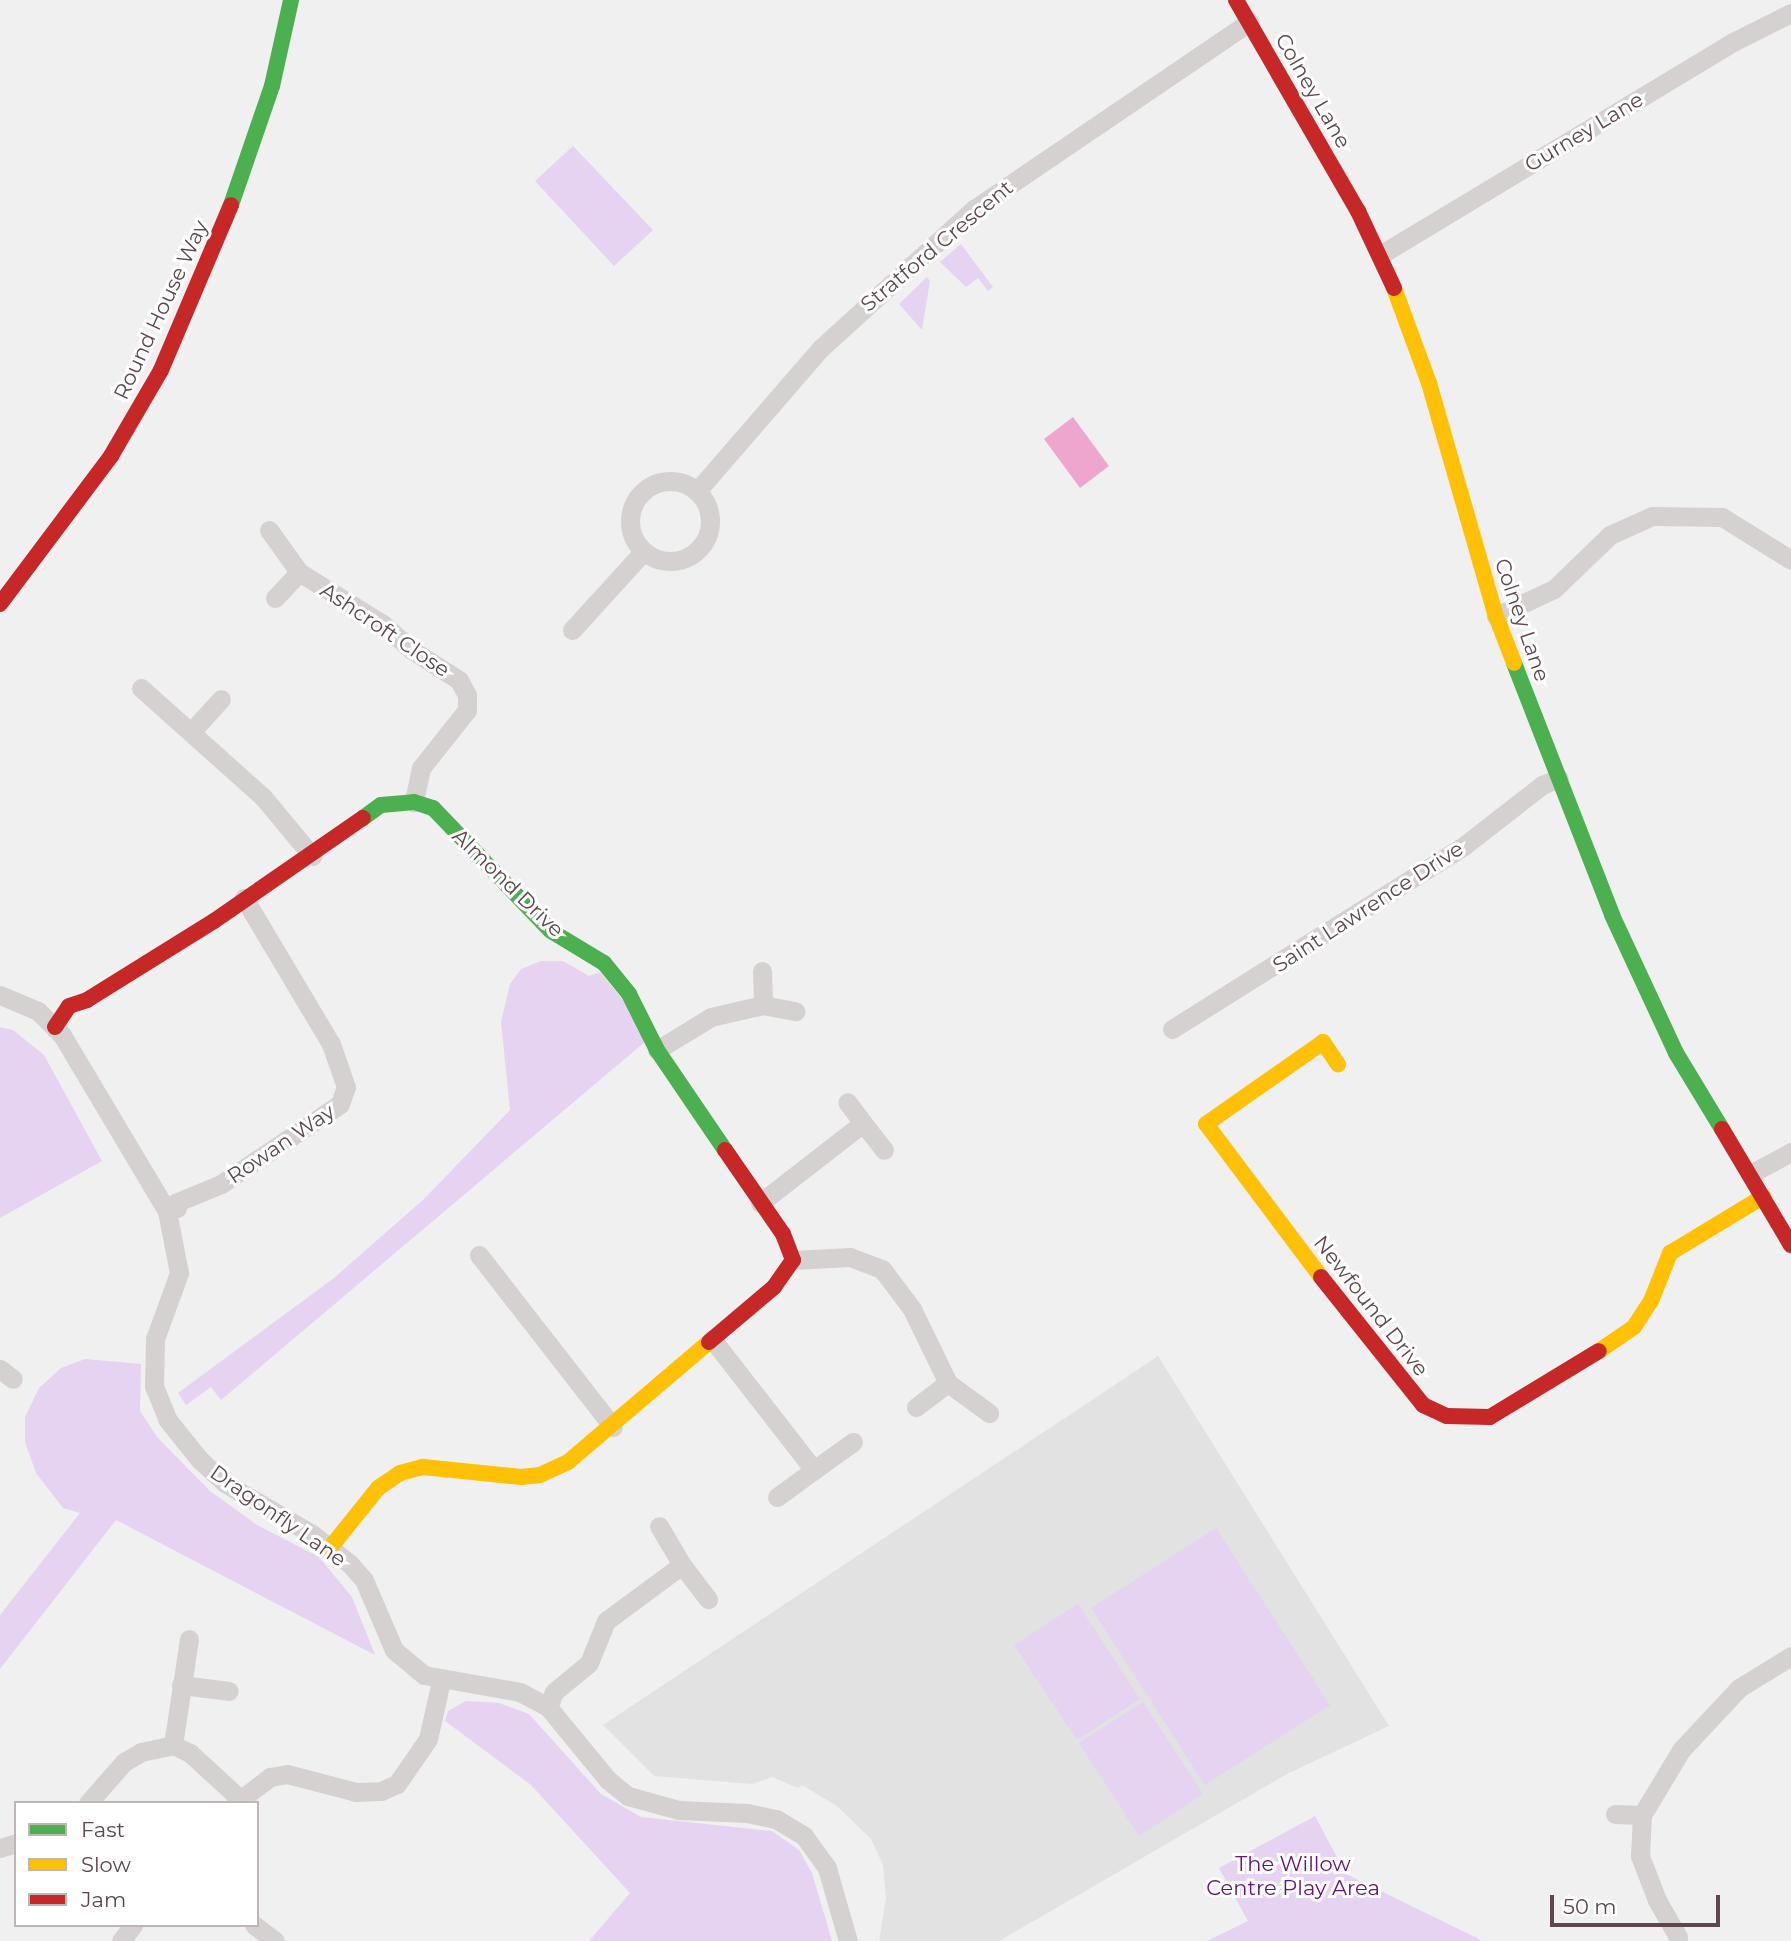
<!DOCTYPE html>
<style>
body{margin:0}
#map{position:relative;width:1791px;height:1941px;overflow:hidden;background:#f0f0f0;font-family:Montserrat,sans-serif}
div>[style]{position:absolute}
.education>*{inset:0;background:#e1e2e1}
.green>*{inset:0;background:#e6d3f1}
.water>*{inset:0;background:#efa6ce}
.street>*{height:19px;margin:-9.5px;padding:0 9.5px;transform-origin:9.5px;border-radius:9.5px;background:#d5d1d1}
.street>.ring{margin:-9.5px;padding:0;box-sizing:content-box;background:none;border:19px solid #d5d1d1;border-radius:50%}
.fast>*{height:16px;margin:-8px;padding:0 8px;transform-origin:8px;border-radius:8px;background:#4caf50}
.slow>*{height:16px;margin:-8px;padding:0 8px;transform-origin:8px;border-radius:8px;background:#ffc107}
.jam>*{height:16px;margin:-8px;padding:0 8px;transform-origin:8px;border-radius:8px;background:#c62828}
span{translate:-50% -50%;white-space:nowrap;text-align:center;line-height:1.15;-webkit-text-stroke:6px #fff;paint-order:stroke}
.street-label{font-size:21px;color:#5d464c}
.park-label{font-size:21px;color:#661481}
.legend{position:absolute;left:14px;top:1801px;width:245px;height:126px;box-sizing:border-box;background:#fff;border:2px solid #beb5b7;margin:0;padding:9px 12px;list-style:none;font-size:21px;color:#5d464c}
.legend li{display:flex;align-items:center;gap:14px;height:35px}
.legend b{width:35px;border:2px solid #beb5b7}
.scale{position:absolute;left:1550px;top:1895px;width:170px;height:32px;box-sizing:border-box;border:4px solid #5d464c;border-top:0;padding-left:9px;font-size:21px;line-height:24px;white-space:nowrap;color:#5d464c;-webkit-text-stroke:5px #fff;paint-order:stroke}
</style>
<div id="map">
<div class="education">
<div style="clip-path:polygon(1158px 1356px,1389px 1726px,1287px 1774px,999px 1941px,879px 1941px,886px 1898px,883px 1865px,871px 1839px,837px 1806px,802px 1785px,798px 1788px,772px 1777px,752px 1784px,654px 1776px,603px 1725px)"></div>
</div>
<div class="green">
<div style="clip-path:polygon(573px 146px,653px 230px,614px 266px,535px 181px)"></div>
<div style="clip-path:polygon(961px 244px,993px 287px,988px 291px,978px 278px,966px 287px,940px 262px)"></div>
<div style="clip-path:polygon(927px 277px,930px 281px,922px 330px,899px 304px)"></div>
<div style="clip-path:polygon(541px 961px,563px 961px,589px 976px,600px 972px,652px 1036px,221px 1400px,211px 1387px,186px 1405px,178px 1393px,334px 1278px,424px 1199px,510px 1110px,501px 1022px,510px 984px,521px 969px)"></div>
<div style="clip-path:polygon(0 1027px,13px 1030px,44px 1055px,102px 1161px,0 1218px)"></div>
<div style="clip-path:polygon(85px 1359px,141px 1364px,140px 1411px,157px 1437px,210px 1491px,257px 1525px,319px 1557px,352px 1597px,375px 1655px,116px 1520px,0 1669px,0 1615px,80px 1513px,63px 1508px,36px 1473px,25px 1442px,25px 1417px,39px 1388px,61px 1368px)"></div>
<div style="clip-path:polygon(1216px 1528px,1330px 1705px,1205px 1785px,1091px 1608px)"></div>
<div style="clip-path:polygon(1078px 1604px,1140px 1699px,1077px 1740px,1014px 1645px)"></div>
<div style="clip-path:polygon(466px 1701px,499px 1703px,529px 1714px,601px 1794px,641px 1817px,772px 1831px,799px 1850px,812px 1873px,832px 1941px,589px 1941px,630px 1893px,531px 1785px,445px 1721px,448px 1711px)"></div>
<div style="clip-path:polygon(1143px 1702px,1203px 1794px,1139px 1836px,1079px 1743px)"></div>
<div style="clip-path:polygon(1315px 1816px,1346px 1874px,1483px 1941px,1207px 1941px,1248px 1921px,1219px 1868px)"></div>
</div>
<div class="water">
<div style="clip-path:polygon(1073px 417px,1109px 466px,1080px 488px,1044px 439px)"></div>
</div>
<div class="street">
<div style="left:1380px;top:255px;width:412px;rotate:-31.1deg"></div>
<div style="left:1733px;top:42px;width:65px;rotate:-26.6deg"></div>
<div class="ring" style="left:630px;top:481px;width:61px;height:61px"></div>
<div style="left:697px;top:491px;width:189px;rotate:-49.1deg"></div>
<div style="left:821px;top:348px;width:207px;rotate:-42.3deg"></div>
<div style="left:974px;top:209px;width:333px;rotate:-34.2deg"></div>
<div style="left:269px;top:530px;width:52px;rotate:54.5deg"></div>
<div style="left:299px;top:572px;width:100px;rotate:31.9deg"></div>
<div style="left:384px;top:625px;width:38px;rotate:42deg"></div>
<div style="left:412px;top:650px;width:56px;rotate:32.6deg"></div>
<div style="left:459px;top:680px;width:17px;rotate:62deg"></div>
<div style="left:467px;top:695px;width:15px;rotate:90deg"></div>
<div style="left:467px;top:710px;width:74px;rotate:128.4deg"></div>
<div style="left:421px;top:768px;width:35px;rotate:102deg"></div>
<div style="left:275px;top:598px;width:35px;rotate:-47deg"></div>
<div style="left:1496px;top:616px;width:64px;rotate:-25deg"></div>
<div style="left:1554px;top:589px;width:78px;rotate:-44deg"></div>
<div style="left:1610px;top:535px;width:46px;rotate:-24.3deg"></div>
<div style="left:1652px;top:516px;width:70px;rotate:0.8deg"></div>
<div style="left:1722px;top:517px;width:81px;rotate:31.9deg"></div>
<div style="left:572px;top:630px;width:105px;rotate:-47.7deg"></div>
<div style="left:141px;top:688px;width:164px;rotate:41.8deg"></div>
<div style="left:263px;top:797px;width:77px;rotate:50.3deg"></div>
<div style="left:192px;top:731px;width:43px;rotate:-47.8deg"></div>
<div style="left:762px;top:971px;width:34px;rotate:88deg"></div>
<div style="left:0;top:995px;width:41px;rotate:22.8deg"></div>
<div style="left:38px;top:1011px;width:34px;rotate:45deg"></div>
<div style="left:62px;top:1035px;width:205px;rotate:59.2deg"></div>
<div style="left:167px;top:1211px;width:63px;rotate:79deg"></div>
<div style="left:179px;top:1273px;width:70px;rotate:110deg"></div>
<div style="left:155px;top:1339px;width:47px;rotate:91.2deg"></div>
<div style="left:154px;top:1386px;width:35px;rotate:68deg"></div>
<div style="left:167px;top:1419px;width:51px;rotate:51.3deg"></div>
<div style="left:199px;top:1459px;width:35px;rotate:43deg"></div>
<div style="left:225px;top:1483px;width:101px;rotate:30.4deg"></div>
<div style="left:312px;top:1534px;width:48px;rotate:38.3deg"></div>
<div style="left:350px;top:1564px;width:21px;rotate:49deg"></div>
<div style="left:364px;top:1580px;width:76px;rotate:66.8deg"></div>
<div style="left:394px;top:1650px;width:39px;rotate:40deg"></div>
<div style="left:424px;top:1675px;width:97px;rotate:10deg"></div>
<div style="left:520px;top:1692px;width:32px;rotate:28deg"></div>
<div style="left:548px;top:1707px;width:94px;rotate:50.6deg"></div>
<div style="left:608px;top:1780px;width:26px;rotate:39deg"></div>
<div style="left:628px;top:1796px;width:53px;rotate:15.4deg"></div>
<div style="left:679px;top:1810px;width:68px;rotate:2.5deg"></div>
<div style="left:747px;top:1813px;width:30px;rotate:12deg"></div>
<div style="left:776px;top:1819px;width:33px;rotate:31deg"></div>
<div style="left:804px;top:1836px;width:39px;rotate:54deg"></div>
<div style="left:827px;top:1868px;width:76px;rotate:74deg"></div>
<div style="left:1172px;top:1029px;width:346px;rotate:-32.1deg"></div>
<div style="left:1465px;top:845px;width:98px;rotate:-37.9deg"></div>
<div style="left:1542px;top:785px;width:18px;rotate:-22deg"></div>
<div style="left:657px;top:1050px;width:63px;rotate:-31.4deg"></div>
<div style="left:711px;top:1017px;width:53px;rotate:-13deg"></div>
<div style="left:763px;top:1005px;width:33px;rotate:11deg"></div>
<div style="left:863px;top:1123px;width:34px;rotate:52deg"></div>
<div style="left:1750px;top:1174px;width:47px;rotate:-28.2deg"></div>
<div style="left:760px;top:1203px;width:130px;rotate:-37.8deg"></div>
<div style="left:863px;top:1123px;width:26px;rotate:-127deg"></div>
<div style="left:167px;top:1211px;width:10px;rotate:-17deg"></div>
<div style="left:177px;top:1208px;width:5px;rotate:-112deg"></div>
<div style="left:175px;top:1203px;width:50px;rotate:-22.4deg"></div>
<div style="left:221px;top:1184px;width:143px;rotate:-33.9deg"></div>
<div style="left:340px;top:1104px;width:18px;rotate:-71deg"></div>
<div style="left:346px;top:1087px;width:46px;rotate:-109.2deg"></div>
<div style="left:331px;top:1044px;width:170px;rotate:-120.8deg"></div>
<div style="left:479px;top:1255px;width:218px;rotate:52.1deg"></div>
<div style="left:793px;top:1260px;width:57px;rotate:-3deg"></div>
<div style="left:850px;top:1257px;width:34px;rotate:21deg"></div>
<div style="left:882px;top:1269px;width:50px;rotate:53.1deg"></div>
<div style="left:912px;top:1309px;width:82px;rotate:64.1deg"></div>
<div style="left:948px;top:1383px;width:51px;rotate:36.2deg"></div>
<div style="left:712px;top:1339px;width:166px;rotate:52.1deg"></div>
<div style="left:814px;top:1470px;width:48px;rotate:-35.7deg"></div>
<div style="left:0;top:1369px;width:16px;rotate:38deg"></div>
<div style="left:916px;top:1407px;width:40px;rotate:-37deg"></div>
<div style="left:777px;top:1497px;width:46px;rotate:-36.1deg"></div>
<div style="left:682px;top:1565px;width:43px;rotate:52.6deg"></div>
<div style="left:181px;top:1685px;width:48px;rotate:7.1deg"></div>
<div style="left:548px;top:1707px;width:16px;rotate:-68deg"></div>
<div style="left:554px;top:1692px;width:45px;rotate:-39.6deg"></div>
<div style="left:589px;top:1663px;width:45px;rotate:-68deg"></div>
<div style="left:606px;top:1621px;width:94px;rotate:-36.4deg"></div>
<div style="left:682px;top:1565px;width:45px;rotate:-120.5deg"></div>
<div style="left:173px;top:1745px;width:107px;rotate:-81.4deg"></div>
<div style="left:88px;top:1803px;width:55px;rotate:-48.7deg"></div>
<div style="left:124px;top:1762px;width:20px;rotate:-30deg"></div>
<div style="left:141px;top:1752px;width:33px;rotate:-12deg"></div>
<div style="left:173px;top:1745px;width:19px;rotate:25deg"></div>
<div style="left:190px;top:1753px;width:68px;rotate:42.6deg"></div>
<div style="left:236px;top:1803px;width:43px;rotate:-37.4deg"></div>
<div style="left:270px;top:1777px;width:17px;rotate:-10deg"></div>
<div style="left:287px;top:1774px;width:71px;rotate:14.6deg"></div>
<div style="left:356px;top:1792px;width:25px;rotate:-2deg"></div>
<div style="left:381px;top:1791px;width:17px;rotate:-24deg"></div>
<div style="left:397px;top:1784px;width:55px;rotate:-55.4deg"></div>
<div style="left:428px;top:1739px;width:59px;rotate:-77.4deg"></div>
<div style="left:1615px;top:1814px;width:27px;rotate:2deg"></div>
<div style="left:0;top:1848px;width:17px;rotate:-17deg"></div>
<div style="left:254px;top:1925px;width:26px;rotate:37deg"></div>
<div style="left:1678px;top:1937px;width:43px;rotate:-119.6deg"></div>
<div style="left:1657px;top:1900px;width:47px;rotate:-111.1deg"></div>
<div style="left:1640px;top:1856px;width:41px;rotate:-87.2deg"></div>
<div style="left:1642px;top:1815px;width:76px;rotate:-59deg"></div>
<div style="left:1681px;top:1750px;width:85px;rotate:-46.9deg"></div>
<div style="left:1739px;top:1688px;width:61px;rotate:-31.6deg"></div>
<div style="left:121px;top:1941px;width:20px;rotate:-53deg"></div>
</div>
<div class="fast">
<div style="left:231px;top:205px;width:126px;rotate:-71deg"></div>
<div style="left:272px;top:86px;width:88px;rotate:-77.5deg"></div>
<div style="left:1514px;top:663px;width:270px;rotate:68.7deg"></div>
<div style="left:1612px;top:915px;width:152px;rotate:65.1deg"></div>
<div style="left:1676px;top:1053px;width:89px;rotate:58.8deg"></div>
<div style="left:363px;top:818px;width:22px;rotate:-36deg"></div>
<div style="left:381px;top:805px;width:33px;rotate:-5deg"></div>
<div style="left:414px;top:802px;width:20px;rotate:18deg"></div>
<div style="left:433px;top:808px;width:170px;rotate:46.2deg"></div>
<div style="left:551px;top:931px;width:62px;rotate:31.1deg"></div>
<div style="left:604px;top:963px;width:40px;rotate:51deg"></div>
<div style="left:629px;top:994px;width:63px;rotate:63.4deg"></div>
<div style="left:657px;top:1050px;width:121px;rotate:55.8deg"></div>
</div>
<div class="slow">
<div style="left:1394px;top:288px;width:101px;rotate:69.8deg"></div>
<div style="left:1429px;top:383px;width:242px;rotate:74deg"></div>
<div style="left:1496px;top:616px;width:50px;rotate:69deg"></div>
<div style="left:1321px;top:1277px;width:191px;rotate:-126.9deg"></div>
<div style="left:1206px;top:1124px;width:143px;rotate:-35deg"></div>
<div style="left:1323px;top:1042px;width:27px;rotate:56deg"></div>
<div style="left:1599px;top:1351px;width:42px;rotate:-34.4deg"></div>
<div style="left:1634px;top:1327px;width:31px;rotate:-57deg"></div>
<div style="left:1651px;top:1301px;width:52px;rotate:-68.4deg"></div>
<div style="left:1670px;top:1253px;width:109px;rotate:-31.1deg"></div>
<div style="left:330px;top:1548px;width:77px;rotate:-51.3deg"></div>
<div style="left:378px;top:1488px;width:27px;rotate:-34deg"></div>
<div style="left:400px;top:1473px;width:24px;rotate:-15deg"></div>
<div style="left:423px;top:1467px;width:99px;rotate:5.8deg"></div>
<div style="left:521px;top:1477px;width:19px;rotate:-6deg"></div>
<div style="left:540px;top:1475px;width:31px;rotate:-25deg"></div>
<div style="left:568px;top:1462px;width:185px;rotate:-40.4deg"></div>
</div>
<div class="jam">
<div style="left:1236px;top:0;width:244px;rotate:60deg"></div>
<div style="left:1358px;top:211px;width:85px;rotate:64.9deg"></div>
<div style="left:0;top:604px;width:185px;rotate:-53.1deg"></div>
<div style="left:111px;top:456px;width:99px;rotate:-59.8deg"></div>
<div style="left:161px;top:370px;width:179px;rotate:-67deg"></div>
<div style="left:55px;top:1027px;width:25px;rotate:-56deg"></div>
<div style="left:69px;top:1006px;width:19px;rotate:-18deg"></div>
<div style="left:87px;top:1000px;width:150px;rotate:-31.9deg"></div>
<div style="left:214px;top:921px;width:181px;rotate:-34.7deg"></div>
<div style="left:1722px;top:1129px;width:135px;rotate:59.3deg"></div>
<div style="left:1321px;top:1277px;width:164px;rotate:51.4deg"></div>
<div style="left:1423px;top:1405px;width:26px;rotate:25deg"></div>
<div style="left:1447px;top:1416px;width:43px;rotate:1.3deg"></div>
<div style="left:1490px;top:1417px;width:127px;rotate:-31.2deg"></div>
<div style="left:709px;top:1342px;width:85px;rotate:-40.2deg"></div>
<div style="left:774px;top:1287px;width:33px;rotate:-55deg"></div>
<div style="left:793px;top:1260px;width:28px;rotate:-111deg"></div>
<div style="left:783px;top:1234px;width:102px;rotate:-124.6deg"></div>
</div>
<div class="street-label">
<span style="left:1313px;top:91px;rotate:60deg">Colney Lane</span>
<span style="left:1584px;top:132px;rotate:-31deg">Gurney Lane</span>
<span style="left:937px;top:246px;rotate:-40deg">Stratford Crescent</span>
<span style="left:161px;top:310px;rotate:-65deg">Round House Way</span>
<span style="left:1522px;top:620px;rotate:71deg">Colney Lane</span>
<span style="left:385px;top:630px;rotate:34deg">Ashcroft Close</span>
<span style="left:508px;top:883px;rotate:44deg">Almond Drive</span>
<span style="left:1368px;top:907px;rotate:-33deg">Saint Lawrence Drive</span>
<span style="left:281px;top:1144px;rotate:-34deg">Rowan Way</span>
<span style="left:1371px;top:1306px;rotate:52deg">Newfound Drive</span>
<span style="left:278px;top:1516px;rotate:35deg">Dragonfly Lane</span>
</div>
<div class="park-label">
<span style="left:1293px;top:1876px">The Willow<br>Centre Play Area</span>
</div>
<ul class="legend">
<li><b style="height:9px;background:#4caf50"></b>Fast</li>
<li><b style="height:9px;background:#ffc107"></b>Slow</li>
<li><b style="height:9px;background:#c62828"></b>Jam</li>
</ul>
<div class="scale">50 m</div>
</div>
